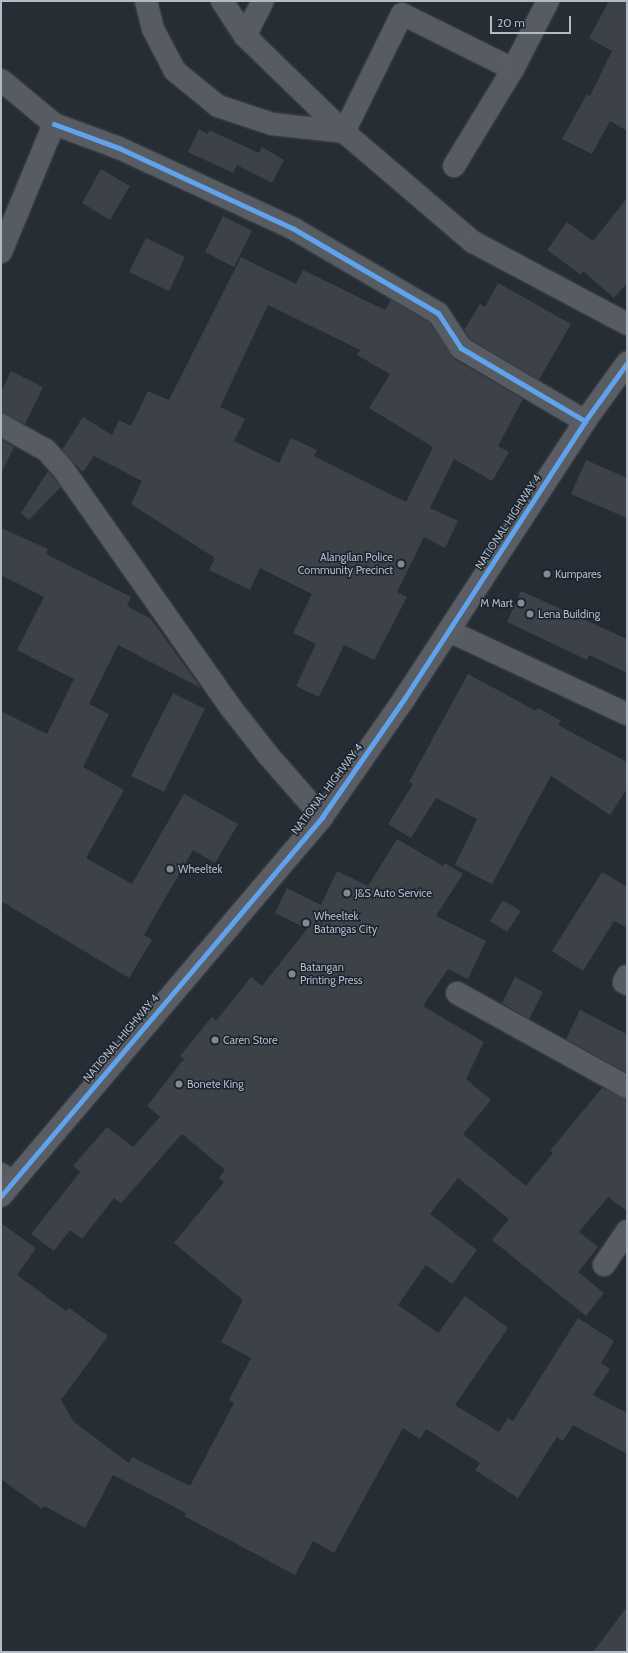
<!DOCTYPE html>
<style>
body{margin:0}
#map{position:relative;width:628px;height:1653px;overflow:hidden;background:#272d34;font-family:Cabin,sans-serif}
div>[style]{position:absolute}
.building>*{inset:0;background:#3c4248}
.roads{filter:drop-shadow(0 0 1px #45494f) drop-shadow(0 0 1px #45494f)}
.street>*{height:22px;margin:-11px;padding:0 11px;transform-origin:11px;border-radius:11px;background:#575c62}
.primary>*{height:22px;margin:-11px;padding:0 11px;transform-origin:11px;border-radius:11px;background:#5a5e64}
.cycleway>*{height:5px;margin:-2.5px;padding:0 2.5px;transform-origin:2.5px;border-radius:2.5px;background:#60a3ed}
.dots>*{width:11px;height:11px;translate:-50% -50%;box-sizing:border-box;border:2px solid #1b242e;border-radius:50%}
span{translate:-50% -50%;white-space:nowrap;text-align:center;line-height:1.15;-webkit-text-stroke:3px #1b242e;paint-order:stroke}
.street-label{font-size:11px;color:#b1bac5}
.poi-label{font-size:11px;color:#b1bac5}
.right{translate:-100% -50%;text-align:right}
.left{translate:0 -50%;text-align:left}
.frame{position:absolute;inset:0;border:2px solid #b1bac5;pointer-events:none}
.scale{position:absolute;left:490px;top:16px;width:81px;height:18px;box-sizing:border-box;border:2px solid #b1bac5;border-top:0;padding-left:5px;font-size:12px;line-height:14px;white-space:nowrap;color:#b1bac5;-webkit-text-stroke:3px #1b242e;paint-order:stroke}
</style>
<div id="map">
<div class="building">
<div style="clip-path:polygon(609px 1px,627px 1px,627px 131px,610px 121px,592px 154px,562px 139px,587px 94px,590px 96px,612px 51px,589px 38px)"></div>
<div style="clip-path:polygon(199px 129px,208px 134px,209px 130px,259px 153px,262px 147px,284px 160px,272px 183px,237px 165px,233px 173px,188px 152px)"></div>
<div style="clip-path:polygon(101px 169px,130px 186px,110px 220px,82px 203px)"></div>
<div style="clip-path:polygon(627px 198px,627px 283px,614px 298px,583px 271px,581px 275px,547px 250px,567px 222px,593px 241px)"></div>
<div style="clip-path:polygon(223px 216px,252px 231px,234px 267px,205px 252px)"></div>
<div style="clip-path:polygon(146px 238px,185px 257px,169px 291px,129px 272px)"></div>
<div style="clip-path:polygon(evenodd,241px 257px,296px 284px,303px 270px,385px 310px,391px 300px,429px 322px,454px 359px,523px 399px,498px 446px,509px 452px,492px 481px,454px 459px,430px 508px,458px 521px,445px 548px,424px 537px,397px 592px,407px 597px,374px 660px,344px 645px,319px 697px,296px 686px,316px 644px,293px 633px,312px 594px,260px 568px,250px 590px,209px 570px,215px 558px,131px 504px,142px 481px,94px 456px,83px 472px,62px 450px,83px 417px,112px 435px,119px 420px,131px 426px,148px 391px,169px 400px,241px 257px,268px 305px,360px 350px,357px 355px,390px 374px,369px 408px,433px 447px,406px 502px,314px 456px,317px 450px,291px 438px,279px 463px,234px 441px,245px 419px,220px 407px,268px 305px)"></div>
<div style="clip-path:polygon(498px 283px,571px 324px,539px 380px,470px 339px,464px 330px,480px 304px,485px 307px)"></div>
<div style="clip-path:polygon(11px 371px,43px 387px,25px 424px,1px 413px,1px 392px)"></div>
<div style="clip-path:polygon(1px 439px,14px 447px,1px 474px)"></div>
<div style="clip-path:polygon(586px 460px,627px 478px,627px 518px,571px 494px)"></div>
<div style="clip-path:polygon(48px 471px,61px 487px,29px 520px,21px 513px)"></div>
<div style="clip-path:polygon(1px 528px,48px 549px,46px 554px,131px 597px,127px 606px,151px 619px,201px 688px,118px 645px,89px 704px,109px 714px,83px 767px,124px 790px,86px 858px,132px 884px,184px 794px,238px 824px,215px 863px,193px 850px,144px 935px,152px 940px,129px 978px,1px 901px,1px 711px,47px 734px,74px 679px,17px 650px,44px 597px,1px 575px)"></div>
<div style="clip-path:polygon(521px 591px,627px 639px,627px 673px,589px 655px,587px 660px,507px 622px)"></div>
<div style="clip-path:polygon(468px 674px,536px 711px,538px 708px,561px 721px,558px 725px,627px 762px,627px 789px,610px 815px,551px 776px,492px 884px,455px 865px,477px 819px,436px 798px,411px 838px,388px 824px,413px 784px,409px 782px)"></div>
<div style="clip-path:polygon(173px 693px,205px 709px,164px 792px,131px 776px)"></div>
<div style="clip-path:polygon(397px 839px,443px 866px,445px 863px,463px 874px,436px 916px,486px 941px,468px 979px,448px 969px,423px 1006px,484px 1042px,466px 1079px,491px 1100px,463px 1134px,526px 1186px,553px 1153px,550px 1151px,602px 1088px,627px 1099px,627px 1211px,608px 1197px,579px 1232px,598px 1247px,578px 1272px,604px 1293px,586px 1316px,492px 1240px,509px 1219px,458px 1178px,430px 1214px,477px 1250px,452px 1284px,426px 1265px,398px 1305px,438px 1333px,465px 1296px,508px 1328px,455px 1405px,499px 1432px,508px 1418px,513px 1421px,578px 1318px,614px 1341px,601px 1363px,610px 1369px,593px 1395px,627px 1413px,627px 1454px,573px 1425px,563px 1441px,557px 1437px,518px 1498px,475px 1470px,480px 1463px,426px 1429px,420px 1439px,403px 1428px,334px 1553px,313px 1541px,295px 1575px,184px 1516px,186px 1513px,113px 1475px,85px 1528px,44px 1506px,42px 1509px,1px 1479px,1px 1223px,36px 1248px,17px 1275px,66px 1311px,69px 1308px,108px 1336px,61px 1400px,74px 1422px,129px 1463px,132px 1457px,190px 1486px,234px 1403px,229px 1400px,251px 1358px,221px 1342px,243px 1300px,174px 1243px,224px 1182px,219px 1178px,225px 1170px,182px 1134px,121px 1203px,114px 1198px,82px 1239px,70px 1230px,54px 1251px,31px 1234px,80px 1172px,73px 1166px,107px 1127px,133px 1147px,160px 1117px,147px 1106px,184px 1059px,180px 1056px,212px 1017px,216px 1021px,251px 977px,262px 986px,307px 929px,275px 913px,287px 888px,321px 905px,337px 871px,368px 886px)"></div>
<div style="clip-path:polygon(602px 872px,627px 887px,627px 928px,614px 921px,583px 971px,552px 951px)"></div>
<div style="clip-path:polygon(503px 900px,521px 911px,507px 932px,490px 921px)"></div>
<div style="clip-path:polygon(515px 977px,543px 992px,529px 1019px,502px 1003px)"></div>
<div style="clip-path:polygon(580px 1010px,627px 1034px,627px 1073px,566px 1039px)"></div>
<div style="clip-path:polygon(627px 1607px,627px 1652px,593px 1652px)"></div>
</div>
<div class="roads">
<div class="street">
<div style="left:146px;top:1px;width:29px;rotate:76deg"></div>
<div style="left:153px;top:29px;width:47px;rotate:62.4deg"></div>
<div style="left:175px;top:71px;width:55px;rotate:39.1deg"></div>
<div style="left:218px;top:106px;width:57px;rotate:18.4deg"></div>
<div style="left:272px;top:124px;width:72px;rotate:6.3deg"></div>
<div style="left:344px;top:132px;width:131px;rotate:-63.8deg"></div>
<div style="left:402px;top:14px;width:124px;rotate:26.4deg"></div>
<div style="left:222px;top:1px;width:42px;rotate:56.7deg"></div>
<div style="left:245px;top:36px;width:138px;rotate:44.1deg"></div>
<div style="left:344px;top:132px;width:170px;rotate:40.5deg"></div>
<div style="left:473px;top:242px;width:174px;rotate:28deg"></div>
<div style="left:245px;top:36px;width:39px;rotate:-63deg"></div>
<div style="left:1px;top:80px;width:69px;rotate:39.7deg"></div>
<div style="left:54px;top:124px;width:139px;rotate:112.5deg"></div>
<div style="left:54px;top:124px;width:69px;rotate:20.3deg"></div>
<div style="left:119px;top:148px;width:193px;rotate:24.8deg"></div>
<div style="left:294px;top:229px;width:167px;rotate:30.3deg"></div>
<div style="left:438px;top:313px;width:42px;rotate:56.7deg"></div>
<div style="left:461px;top:348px;width:144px;rotate:30.5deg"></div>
<div style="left:454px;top:166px;width:114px;rotate:-58.7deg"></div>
<div style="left:513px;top:69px;width:76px;rotate:-62.8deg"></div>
<div style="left:1px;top:425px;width:51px;rotate:29.1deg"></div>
<div style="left:46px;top:450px;width:25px;rotate:48deg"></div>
<div style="left:63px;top:469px;width:292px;rotate:54.9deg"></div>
<div style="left:231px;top:708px;width:60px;rotate:51.8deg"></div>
<div style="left:268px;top:755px;width:82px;rotate:48.9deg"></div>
<div style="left:449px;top:631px;width:196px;rotate:25deg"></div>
<div style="left:627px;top:976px;width:7px;rotate:117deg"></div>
<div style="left:624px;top:982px;width:4px;rotate:34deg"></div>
<div style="left:457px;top:993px;width:194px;rotate:28.9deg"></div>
<div style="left:1px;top:1174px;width:14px;rotate:34deg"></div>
<div style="left:604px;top:1265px;width:41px;rotate:-55.9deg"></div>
</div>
<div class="primary">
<div style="left:1px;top:1196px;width:497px;rotate:-49.7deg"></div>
<div style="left:322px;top:817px;width:144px;rotate:-55.2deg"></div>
<div style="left:404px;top:699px;width:332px;rotate:-56.9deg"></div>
<div style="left:585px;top:421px;width:72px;rotate:-54.1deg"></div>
</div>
</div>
<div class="cycleway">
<div style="left:54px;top:124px;width:69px;rotate:20.3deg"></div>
<div style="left:119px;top:148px;width:193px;rotate:24.8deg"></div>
<div style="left:294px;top:229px;width:167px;rotate:30.3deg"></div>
<div style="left:438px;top:313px;width:42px;rotate:56.7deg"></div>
<div style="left:461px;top:348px;width:144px;rotate:30.5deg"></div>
<div style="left:1px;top:1196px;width:497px;rotate:-49.7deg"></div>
<div style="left:322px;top:817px;width:144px;rotate:-55.2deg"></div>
<div style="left:404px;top:699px;width:332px;rotate:-56.9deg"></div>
<div style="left:585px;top:421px;width:72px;rotate:-54.1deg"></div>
</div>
<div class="dots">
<div style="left:401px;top:564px;background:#818992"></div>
<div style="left:547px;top:574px;background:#818992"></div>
<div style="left:521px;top:603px;background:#818992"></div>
<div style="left:530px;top:614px;background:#818992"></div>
<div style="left:170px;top:869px;background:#818992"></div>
<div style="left:347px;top:893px;background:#818992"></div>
<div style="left:306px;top:923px;background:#818992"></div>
<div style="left:292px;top:974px;background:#818992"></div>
<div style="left:215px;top:1040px;background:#818992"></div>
<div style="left:179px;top:1084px;background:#818992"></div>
</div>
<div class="street-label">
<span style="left:508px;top:522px;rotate:-57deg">NATIONAL HIGHWAY 4</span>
<span style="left:327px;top:789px;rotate:-53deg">NATIONAL HIGHWAY 4</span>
<span style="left:121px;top:1038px;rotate:-50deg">NATIONAL HIGHWAY 4</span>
</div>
<div class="poi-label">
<span class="right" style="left:393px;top:564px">Alangilan Police<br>Community Precinct</span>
<span class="left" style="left:555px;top:574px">Kumpares</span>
<span class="right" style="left:513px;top:603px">M Mart</span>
<span class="left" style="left:538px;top:614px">Lena Building</span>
<span class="left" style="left:178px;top:869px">Wheeltek</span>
<span class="left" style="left:355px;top:893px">J&amp;S Auto Service</span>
<span class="left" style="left:314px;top:923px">Wheeltek<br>Batangas City</span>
<span class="left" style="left:300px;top:974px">Batangan<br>Printing Press</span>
<span class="left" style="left:223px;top:1040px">Caren Store</span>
<span class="left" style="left:187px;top:1084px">Bonete King</span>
</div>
<div class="frame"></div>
<div class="scale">20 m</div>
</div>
